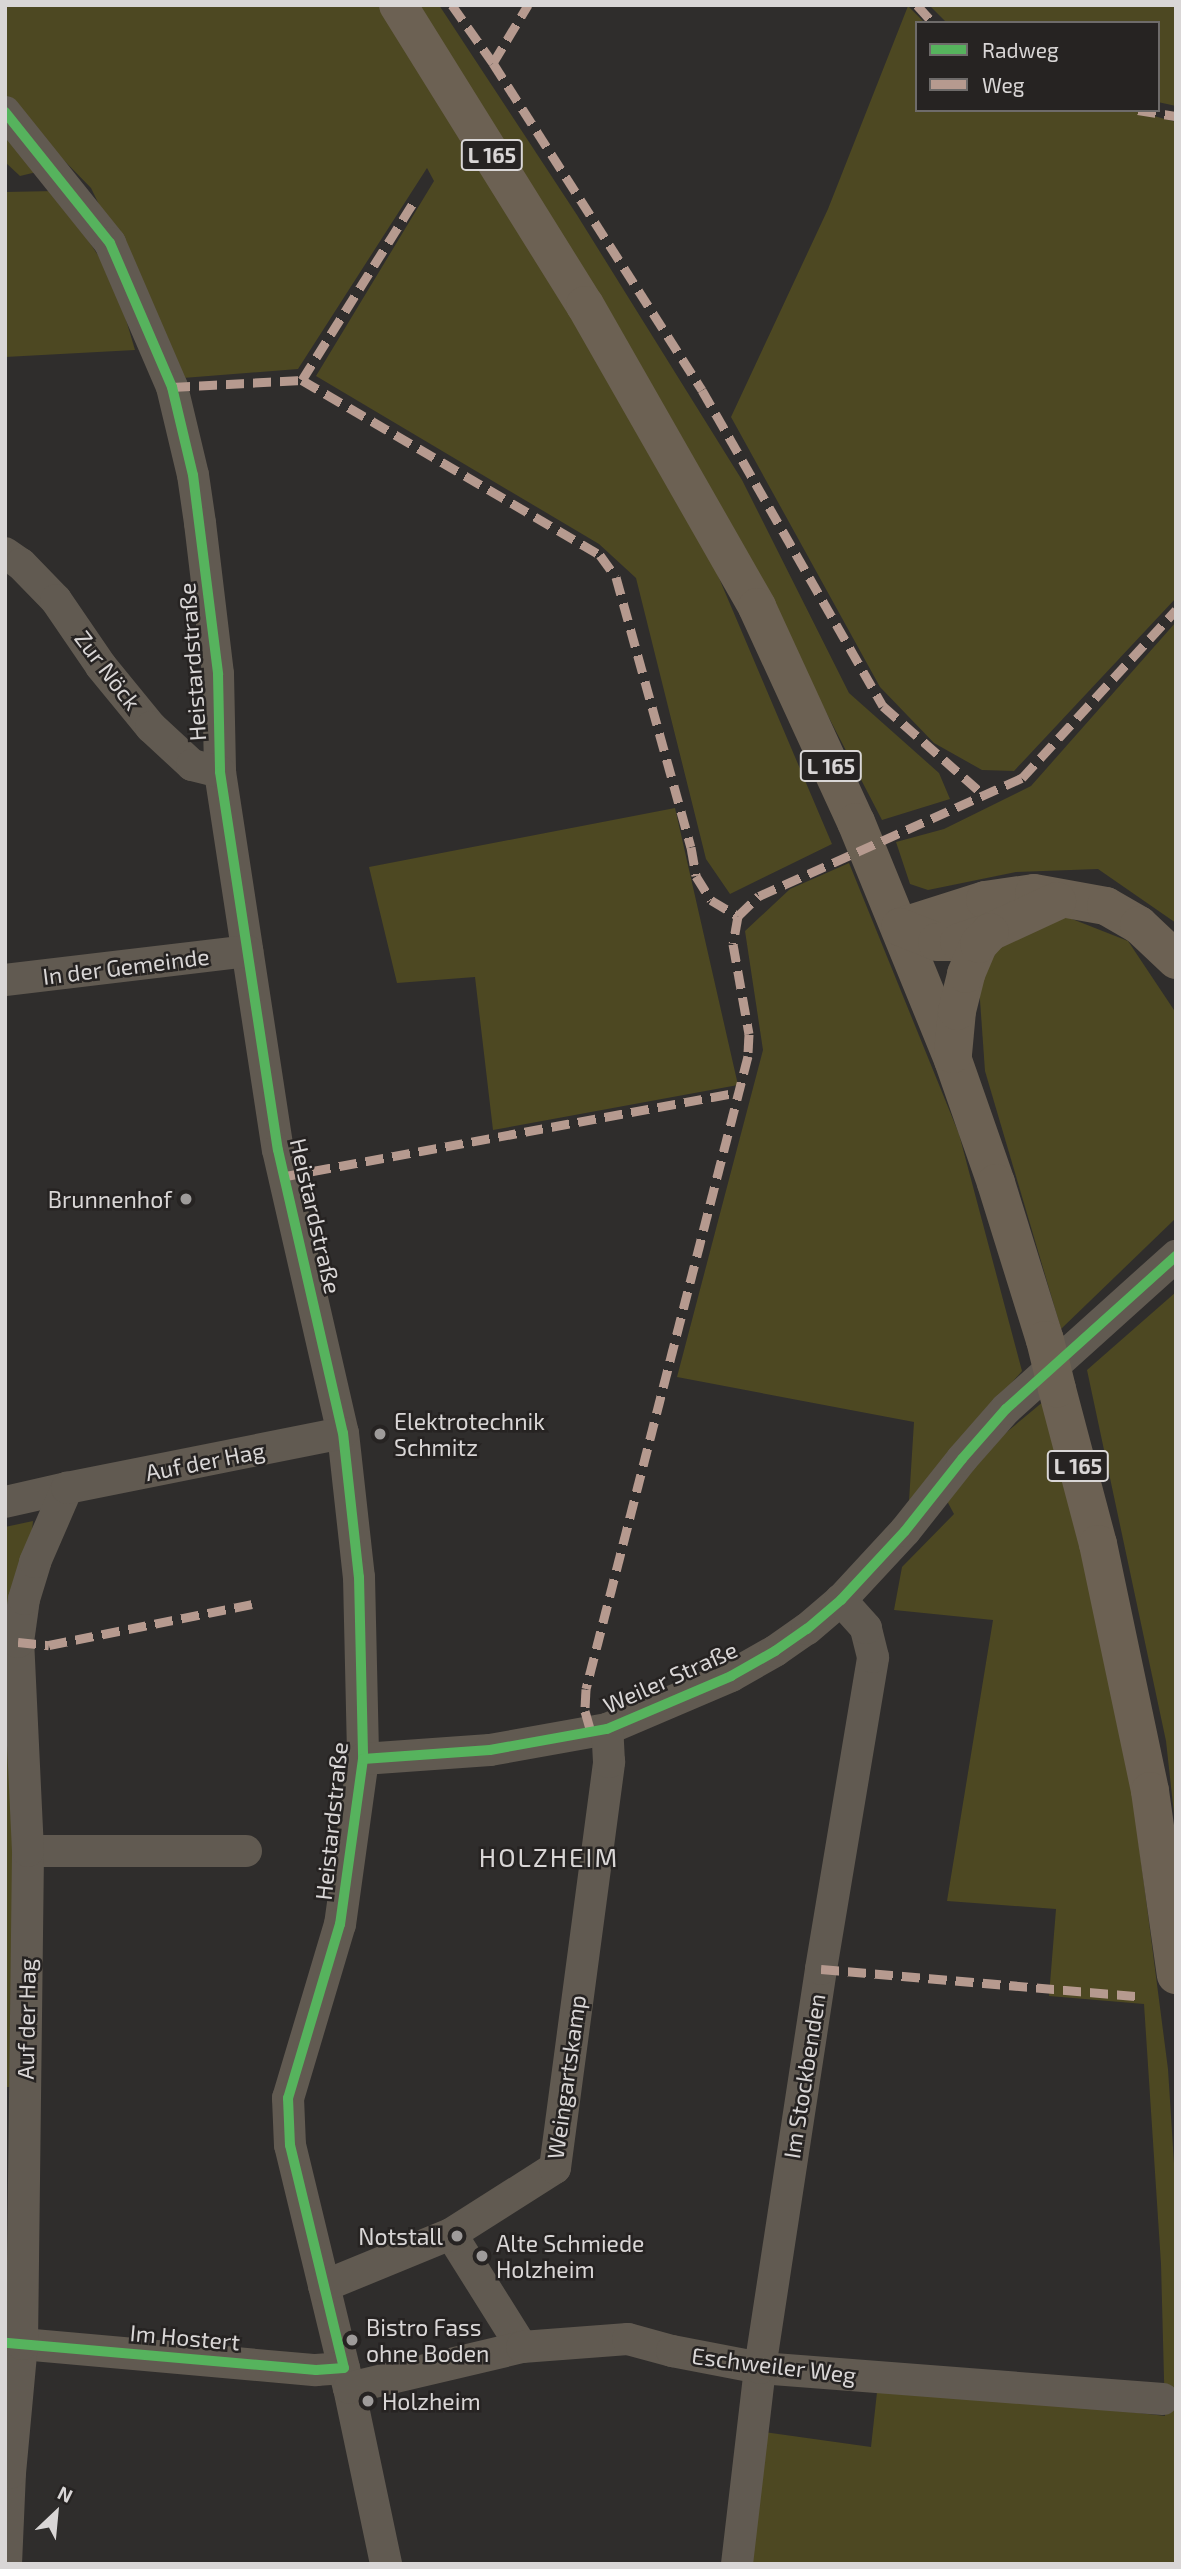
<!DOCTYPE html>
<meta charset="utf-8">
<style>
body{margin:0}
#map{position:relative;width:1181px;height:2569px;overflow:hidden;background:#2f2d2c;font-family:"Exo 2",sans-serif}
div>[style]{position:absolute}
.green>*{inset:0;background:#4d4822}
.minor>*{height:32px;margin:-16px;padding:0 16px;transform-origin:16px;border-radius:16px;background:#615a51}
.major>*{height:38px;margin:-19px;padding:0 19px;transform-origin:19px;border-radius:19px;background:#6c6153}
.major-bridge>*{height:38px;margin:-19px;padding:0 19px;transform-origin:19px;border-radius:19px;background:#6c6153}
.quiet>*{height:9px;margin-top:-4.5px;transform-origin:0;background:repeating-linear-gradient(90deg,#b69a8f 0 18px,transparent 0 27px)}
.cycleway>*{height:10px;margin:-5px;padding:0 5px;transform-origin:5px;border-radius:5px;background:#56b35d}
.dots>*{width:19px;height:19px;translate:-50% -50%;box-sizing:border-box;border:4px solid #262322;border-radius:50%}
span{translate:-50% -50%;white-space:nowrap;text-align:center;line-height:1.15;-webkit-text-stroke:5px #262322;paint-order:stroke}
.shield-label span{padding:2px 5px;background:#262322;border:2px solid;border-radius:5px;-webkit-text-stroke-width:0}
.shield-label{font-size:21px;color:#d9d6d6;font-weight:700}
.street-label{font-size:23px;color:#d9d6d6}
.poi-label{font-size:23px;color:#d9d6d6}
.right{translate:-100% -50%;text-align:right}
.left{translate:0 -50%;text-align:left}
.quarter-label{font-size:26px;color:#d9d6d6;letter-spacing:2px}
.frame{position:absolute;inset:0;border:7px solid #d9d6d6;pointer-events:none}
.legend{position:absolute;left:915px;top:21px;width:245px;height:91px;box-sizing:border-box;background:#262322;border:2px solid #6e6b6a;margin:0;padding:9px 12px;list-style:none;font-size:21px;color:#d9d6d6}
.legend li{display:flex;align-items:center;gap:14px;height:35px}
.legend b{width:35px;border:2px solid #6e6b6a}
.north{position:absolute;left:21px;top:2478px;width:70px;height:70px;-webkit-text-stroke:5px #262322;paint-order:stroke;rotate:26deg;font-size:19px;font-weight:700;line-height:28px;text-align:center;color:#d9d6d6}
.north::after{content:'';display:block;margin:auto;width:24px;height:32px;background:#d9d6d6;clip-path:polygon(50% 0,100% 100%,50% 72%,0 100%)}
</style>
<div id="map">
<div class="green">
<div style="clip-path:polygon(5px 5px,378px 5px,502px 194px,685px 498px,832px 844px,730px 894px,706px 859px,636px 578px,599px 544px,316px 376px,434px 181px,427px 168px,298px 369px,183px 378px,91px 188px,5px 100px)"></div>
<div style="clip-path:polygon(419px 5px,439px 5px,577px 215px,742px 480px,849px 693px,939px 773px,950px 799px,882px 820px,702px 473px)"></div>
<div style="clip-path:polygon(929px 5px,1176px 5px,1176px 106px,1158px 102px,1158px 23px,947px 23px)"></div>
<div style="clip-path:polygon(908px 6px,925px 23px,917px 23px,917px 110px,1132px 110px,1176px 122px,1176px 598px,1014px 771px,982px 770px,934px 743px,880px 687px,731px 417px,828px 209px)"></div>
<div style="clip-path:polygon(5px 134px,41px 171px,20px 176px,5px 162px)"></div>
<div style="clip-path:polygon(55px 191px,114px 279px,135px 350px,5px 357px,5px 192px)"></div>
<div style="clip-path:polygon(1176px 622px,1176px 923px,1098px 869px,1016px 872px,928px 890px,910px 884px,896px 842px,944px 829px,1031px 786px)"></div>
<div style="clip-path:polygon(675px 808px,738px 1085px,493px 1130px,475px 977px,397px 983px,369px 867px)"></div>
<div style="clip-path:polygon(849px 863px,959px 1134px,1022px 1371px,909px 1501px,914px 1422px,677px 1377px,763px 1050px,745px 931px,790px 889px)"></div>
<div style="clip-path:polygon(1067px 917px,1128px 941px,1176px 1013px,1176px 1218px,1061px 1329px,985px 1071px,979px 986px,1001px 936px)"></div>
<div style="clip-path:polygon(1176px 1292px,1176px 1832px,1166px 1741px,1087px 1370px)"></div>
<div style="clip-path:polygon(1044px 1401px,1081px 1544px,1132px 1791px,1168px 2069px,1176px 2195px,1176px 2564px,749px 2564px,764px 2432px,871px 2447px,878px 2383px,1165px 2416px,1161px 2264px,1144px 2004px,1049px 1996px,1056px 1909px,947px 1901px,993px 1620px,894px 1610px,902px 1567px,954px 1514px,947px 1501px,1002px 1436px)"></div>
<div style="clip-path:polygon(33px 1521px,29px 1563px,17px 1602px,5px 1610px,5px 1527px)"></div>
<div style="clip-path:polygon(5px 1649px,7px 1649px,20px 2087px,5px 2087px)"></div>
</div>
<div class="minor">
<div style="left:5px;top:112px;width:168px;rotate:51.3deg"></div>
<div style="left:110px;top:243px;width:157px;rotate:66.7deg"></div>
<div style="left:172px;top:387px;width:90px;rotate:76.6deg"></div>
<div style="left:193px;top:475px;width:49px;rotate:81.7deg"></div>
<div style="left:200px;top:523px;width:152px;rotate:83.2deg"></div>
<div style="left:218px;top:674px;width:98px;rotate:88.8deg"></div>
<div style="left:220px;top:772px;width:382px;rotate:81.3deg"></div>
<div style="left:278px;top:1150px;width:290px;rotate:77.1deg"></div>
<div style="left:343px;top:1433px;width:145px;rotate:83.7deg"></div>
<div style="left:359px;top:1577px;width:182px;rotate:88.7deg"></div>
<div style="left:363px;top:1759px;width:167px;rotate:97.9deg"></div>
<div style="left:340px;top:1924px;width:182px;rotate:106.6deg"></div>
<div style="left:288px;top:2098px;width:47px;rotate:87.6deg"></div>
<div style="left:290px;top:2145px;width:250px;rotate:76.4deg"></div>
<div style="left:349px;top:2388px;width:180px;rotate:78.1deg"></div>
<div style="left:5px;top:553px;width:19px;rotate:35deg"></div>
<div style="left:21px;top:564px;width:50px;rotate:45.8deg"></div>
<div style="left:56px;top:600px;width:80px;rotate:55.7deg"></div>
<div style="left:101px;top:666px;width:79px;rotate:50.7deg"></div>
<div style="left:151px;top:727px;width:56px;rotate:42.8deg"></div>
<div style="left:192px;top:765px;width:29px;rotate:14deg"></div>
<div style="left:5px;top:980px;width:244px;rotate:-6.8deg"></div>
<div style="left:5px;top:1502px;width:64px;rotate:-12.7deg"></div>
<div style="left:363px;top:1759px;width:127px;rotate:-4.1deg"></div>
<div style="left:490px;top:1750px;width:119px;rotate:-10.2deg"></div>
<div style="left:607px;top:1729px;width:135px;rotate:-23.1deg"></div>
<div style="left:731px;top:1676px;width:51px;rotate:-29.6deg"></div>
<div style="left:775px;top:1651px;width:39px;rotate:-35deg"></div>
<div style="left:807px;top:1629px;width:45px;rotate:-40.5deg"></div>
<div style="left:841px;top:1600px;width:94px;rotate:-47.2deg"></div>
<div style="left:905px;top:1531px;width:92px;rotate:-51.6deg"></div>
<div style="left:962px;top:1459px;width:67px;rotate:-48.7deg"></div>
<div style="left:1006px;top:1409px;width:229px;rotate:-42deg"></div>
<div style="left:28px;top:1851px;width:218px"></div>
<div style="left:451px;top:2234px;width:133px;rotate:57.9deg"></div>
<div style="left:324px;top:2286px;width:137px;rotate:-22.3deg"></div>
<div style="left:451px;top:2234px;width:123px;rotate:-32.4deg"></div>
<div style="left:555px;top:2168px;width:410px;rotate:-82.4deg"></div>
<div style="left:609px;top:1762px;width:33px;rotate:-93deg"></div>
<div style="left:22px;top:2344px;width:295px;rotate:5.1deg"></div>
<div style="left:316px;top:2370px;width:28px;rotate:-4deg"></div>
<div style="left:349px;top:2388px;width:178px;rotate:-13.3deg"></div>
<div style="left:522px;top:2347px;width:106px;rotate:-4.3deg"></div>
<div style="left:628px;top:2339px;width:46px;rotate:15.3deg"></div>
<div style="left:672px;top:2351px;width:90px;rotate:10.9deg"></div>
<div style="left:760px;top:2368px;width:404px;rotate:4.4deg"></div>
<div style="left:6px;top:2564px;width:91px;rotate:-87.5deg"></div>
<div style="left:10px;top:2473px;width:130px;rotate:-84.7deg"></div>
<div style="left:22px;top:2344px;width:493px;rotate:-89.3deg"></div>
<div style="left:28px;top:1851px;width:209px;rotate:-92.7deg"></div>
<div style="left:18px;top:1642px;width:43px;rotate:-82.1deg"></div>
<div style="left:24px;top:1599px;width:39px;rotate:-73deg"></div>
<div style="left:35px;top:1562px;width:81px;rotate:-66.6deg"></div>
<div style="left:67px;top:1488px;width:281px;rotate:-11.3deg"></div>
<div style="left:737px;top:2564px;width:197px;rotate:-83.3deg"></div>
<div style="left:760px;top:2368px;width:404px;rotate:-81.3deg"></div>
<div style="left:821px;top:1969px;width:316px;rotate:-80.5deg"></div>
<div style="left:873px;top:1657px;width:30px;rotate:-104deg"></div>
<div style="left:866px;top:1628px;width:38px;rotate:-132deg"></div>
</div>
<div class="major">
<div style="left:398px;top:5px;width:354px;rotate:58.1deg"></div>
<div style="left:585px;top:305px;width:348px;rotate:60.3deg"></div>
<div style="left:757px;top:607px;width:237px;rotate:65.3deg"></div>
<div style="left:856px;top:822px;width:257px;rotate:67.8deg"></div>
<div style="left:953px;top:1060px;width:130px;rotate:70.7deg"></div>
<div style="left:996px;top:1183px;width:164px;rotate:72.7deg"></div>
<div style="left:900px;top:927px;width:89px;rotate:-17.6deg"></div>
<div style="left:985px;top:900px;width:49px;rotate:-8.1deg"></div>
<div style="left:1034px;top:893px;width:73px;rotate:10.2deg"></div>
<div style="left:1106px;top:906px;width:38px;rotate:30deg"></div>
<div style="left:1139px;top:925px;width:51px;rotate:43.4deg"></div>
<div style="left:900px;top:927px;width:40px;rotate:22deg"></div>
<div style="left:937px;top:942px;width:22px"></div>
<div style="left:959px;top:942px;width:33px;rotate:-18deg"></div>
<div style="left:990px;top:932px;width:74px;rotate:-24.8deg"></div>
<div style="left:953px;top:1054px;width:43px;rotate:-84.7deg"></div>
<div style="left:957px;top:1011px;width:38px;rotate:-76deg"></div>
<div style="left:966px;top:974px;width:33px;rotate:-67deg"></div>
<div style="left:979px;top:944px;width:16px;rotate:-47deg"></div>
<div style="left:1057px;top:1389px;width:160px;rotate:75.2deg"></div>
<div style="left:1098px;top:1544px;width:252px;rotate:78.1deg"></div>
<div style="left:1150px;top:1791px;width:186px;rotate:82deg"></div>
</div>
<div class="major-bridge">
<div style="left:1045px;top:1340px;width:50px;rotate:76.2deg"></div>
</div>
<div class="quiet">
<div style="left:452px;top:5px;width:71px;rotate:54.7deg"></div>
<div style="left:493px;top:63px;width:388px;rotate:57.4deg"></div>
<div style="left:702px;top:390px;width:364px;rotate:60.2deg"></div>
<div style="left:883px;top:706px;width:135px;rotate:41.4deg"></div>
<div style="left:917px;top:5px;width:24px;rotate:48deg"></div>
<div style="left:493px;top:63px;width:68px;rotate:-58.9deg"></div>
<div style="left:1138px;top:110px;width:38px;rotate:9deg"></div>
<div style="left:302px;top:380px;width:213px;rotate:-57.9deg"></div>
<div style="left:172px;top:387px;width:130px;rotate:-3.1deg"></div>
<div style="left:302px;top:380px;width:346px;rotate:30.4deg"></div>
<div style="left:600px;top:555px;width:27px;rotate:54deg"></div>
<div style="left:616px;top:577px;width:280px;rotate:74.5deg"></div>
<div style="left:691px;top:847px;width:29px;rotate:80deg"></div>
<div style="left:696px;top:876px;width:28px;rotate:58deg"></div>
<div style="left:711px;top:900px;width:31px;rotate:31deg"></div>
<div style="left:738px;top:916px;width:28px;rotate:100deg"></div>
<div style="left:733px;top:944px;width:91px;rotate:79.9deg"></div>
<div style="left:749px;top:1034px;width:22px;rotate:93deg"></div>
<div style="left:748px;top:1056px;width:653px;rotate:104.36deg"></div>
<div style="left:586px;top:1689px;width:22px;rotate:93deg"></div>
<div style="left:585px;top:1711px;width:22px;rotate:74deg"></div>
<div style="left:738px;top:916px;width:29px;rotate:-44deg"></div>
<div style="left:759px;top:896px;width:288px;rotate:-24.2deg"></div>
<div style="left:1022px;top:778px;width:228px;rotate:-47.5deg"></div>
<div style="left:286px;top:1176px;width:462px;rotate:-10.5deg"></div>
<div style="left:18px;top:1642px;width:31px;rotate:6deg"></div>
<div style="left:49px;top:1645px;width:207px;rotate:-11.4deg"></div>
<div style="left:821px;top:1969px;width:318px;rotate:4.9deg"></div>
</div>
<div class="cycleway">
<div style="left:5px;top:112px;width:168px;rotate:51.3deg"></div>
<div style="left:110px;top:243px;width:157px;rotate:66.7deg"></div>
<div style="left:172px;top:387px;width:90px;rotate:76.6deg"></div>
<div style="left:193px;top:475px;width:201px;rotate:82.8deg"></div>
<div style="left:218px;top:674px;width:98px;rotate:88.8deg"></div>
<div style="left:220px;top:772px;width:382px;rotate:81.3deg"></div>
<div style="left:278px;top:1150px;width:290px;rotate:77.1deg"></div>
<div style="left:343px;top:1433px;width:145px;rotate:83.7deg"></div>
<div style="left:359px;top:1577px;width:182px;rotate:88.7deg"></div>
<div style="left:363px;top:1759px;width:167px;rotate:97.9deg"></div>
<div style="left:340px;top:1924px;width:182px;rotate:106.6deg"></div>
<div style="left:288px;top:2098px;width:47px;rotate:87.6deg"></div>
<div style="left:290px;top:2145px;width:229px;rotate:76.4deg"></div>
<div style="left:344px;top:2368px;width:28px;rotate:176deg"></div>
<div style="left:316px;top:2370px;width:312px;rotate:-175deg"></div>
<div style="left:363px;top:1759px;width:127px;rotate:-4.1deg"></div>
<div style="left:490px;top:1750px;width:119px;rotate:-10.2deg"></div>
<div style="left:607px;top:1729px;width:135px;rotate:-23.1deg"></div>
<div style="left:731px;top:1676px;width:51px;rotate:-29.6deg"></div>
<div style="left:775px;top:1651px;width:39px;rotate:-35deg"></div>
<div style="left:807px;top:1629px;width:45px;rotate:-40.5deg"></div>
<div style="left:841px;top:1600px;width:94px;rotate:-47.2deg"></div>
<div style="left:905px;top:1531px;width:92px;rotate:-51.6deg"></div>
<div style="left:962px;top:1459px;width:67px;rotate:-48.7deg"></div>
<div style="left:1006px;top:1409px;width:229px;rotate:-42deg"></div>
</div>
<div class="dots">
<div style="left:186px;top:1199px;background:#9e9b9a"></div>
<div style="left:380px;top:1434px;background:#9e9b9a"></div>
<div style="left:457px;top:2236px;background:#9e9b9a"></div>
<div style="left:482px;top:2256px;background:#9e9b9a"></div>
<div style="left:352px;top:2340px;background:#9e9b9a"></div>
<div style="left:368px;top:2401px;background:#9e9b9a"></div>
</div>
<div class="shield-label">
<span style="left:492px;top:155px">L 165</span>
<span style="left:831px;top:766px">L 165</span>
<span style="left:1078px;top:1466px">L 165</span>
</div>
<div class="street-label">
<span style="left:192px;top:662px;rotate:-94deg">Heistardstraße</span>
<span style="left:108px;top:670px;rotate:53deg">Zur Nöck</span>
<span style="left:126px;top:966px;rotate:-7deg">In der Gemeinde</span>
<span style="left:316px;top:1216px;rotate:77deg">Heistardstraße</span>
<span style="left:205px;top:1461px;rotate:-11deg">Auf der Hag</span>
<span style="left:670px;top:1677px;rotate:-24deg">Weiler Straße</span>
<span style="left:331px;top:1821px;rotate:-84deg">Heistardstraße</span>
<span style="left:26px;top:2019px;rotate:-89deg">Auf der Hag</span>
<span style="left:804px;top:2076px;rotate:-81deg">Im Stockbenden</span>
<span style="left:566px;top:2077px;rotate:-82deg">Weingartskamp</span>
<span style="left:185px;top:2337px;rotate:5deg">Im Hostert</span>
<span style="left:774px;top:2365px;rotate:7deg">Eschweiler Weg</span>
</div>
<div class="poi-label">
<span class="right" style="left:172px;top:1199px">Brunnenhof</span>
<span class="left" style="left:394px;top:1434px">Elektrotechnik<br>Schmitz</span>
<span class="right" style="left:443px;top:2236px">Notstall</span>
<span class="left" style="left:496px;top:2256px">Alte Schmiede<br>Holzheim</span>
<span class="left" style="left:366px;top:2340px">Bistro Fass<br>ohne Boden</span>
<span class="left" style="left:382px;top:2401px">Holzheim</span>
</div>
<div class="quarter-label">
<span style="left:549px;top:1857px">HOLZHEIM</span>
</div>
<div class="frame"></div>
<ul class="legend">
<li><b style="height:9px;background:#56b35d"></b>Radweg</li>
<li><b style="height:9px;background:#b69a8f"></b>Weg</li>
</ul>
<div class="north">N</div>
</div>
